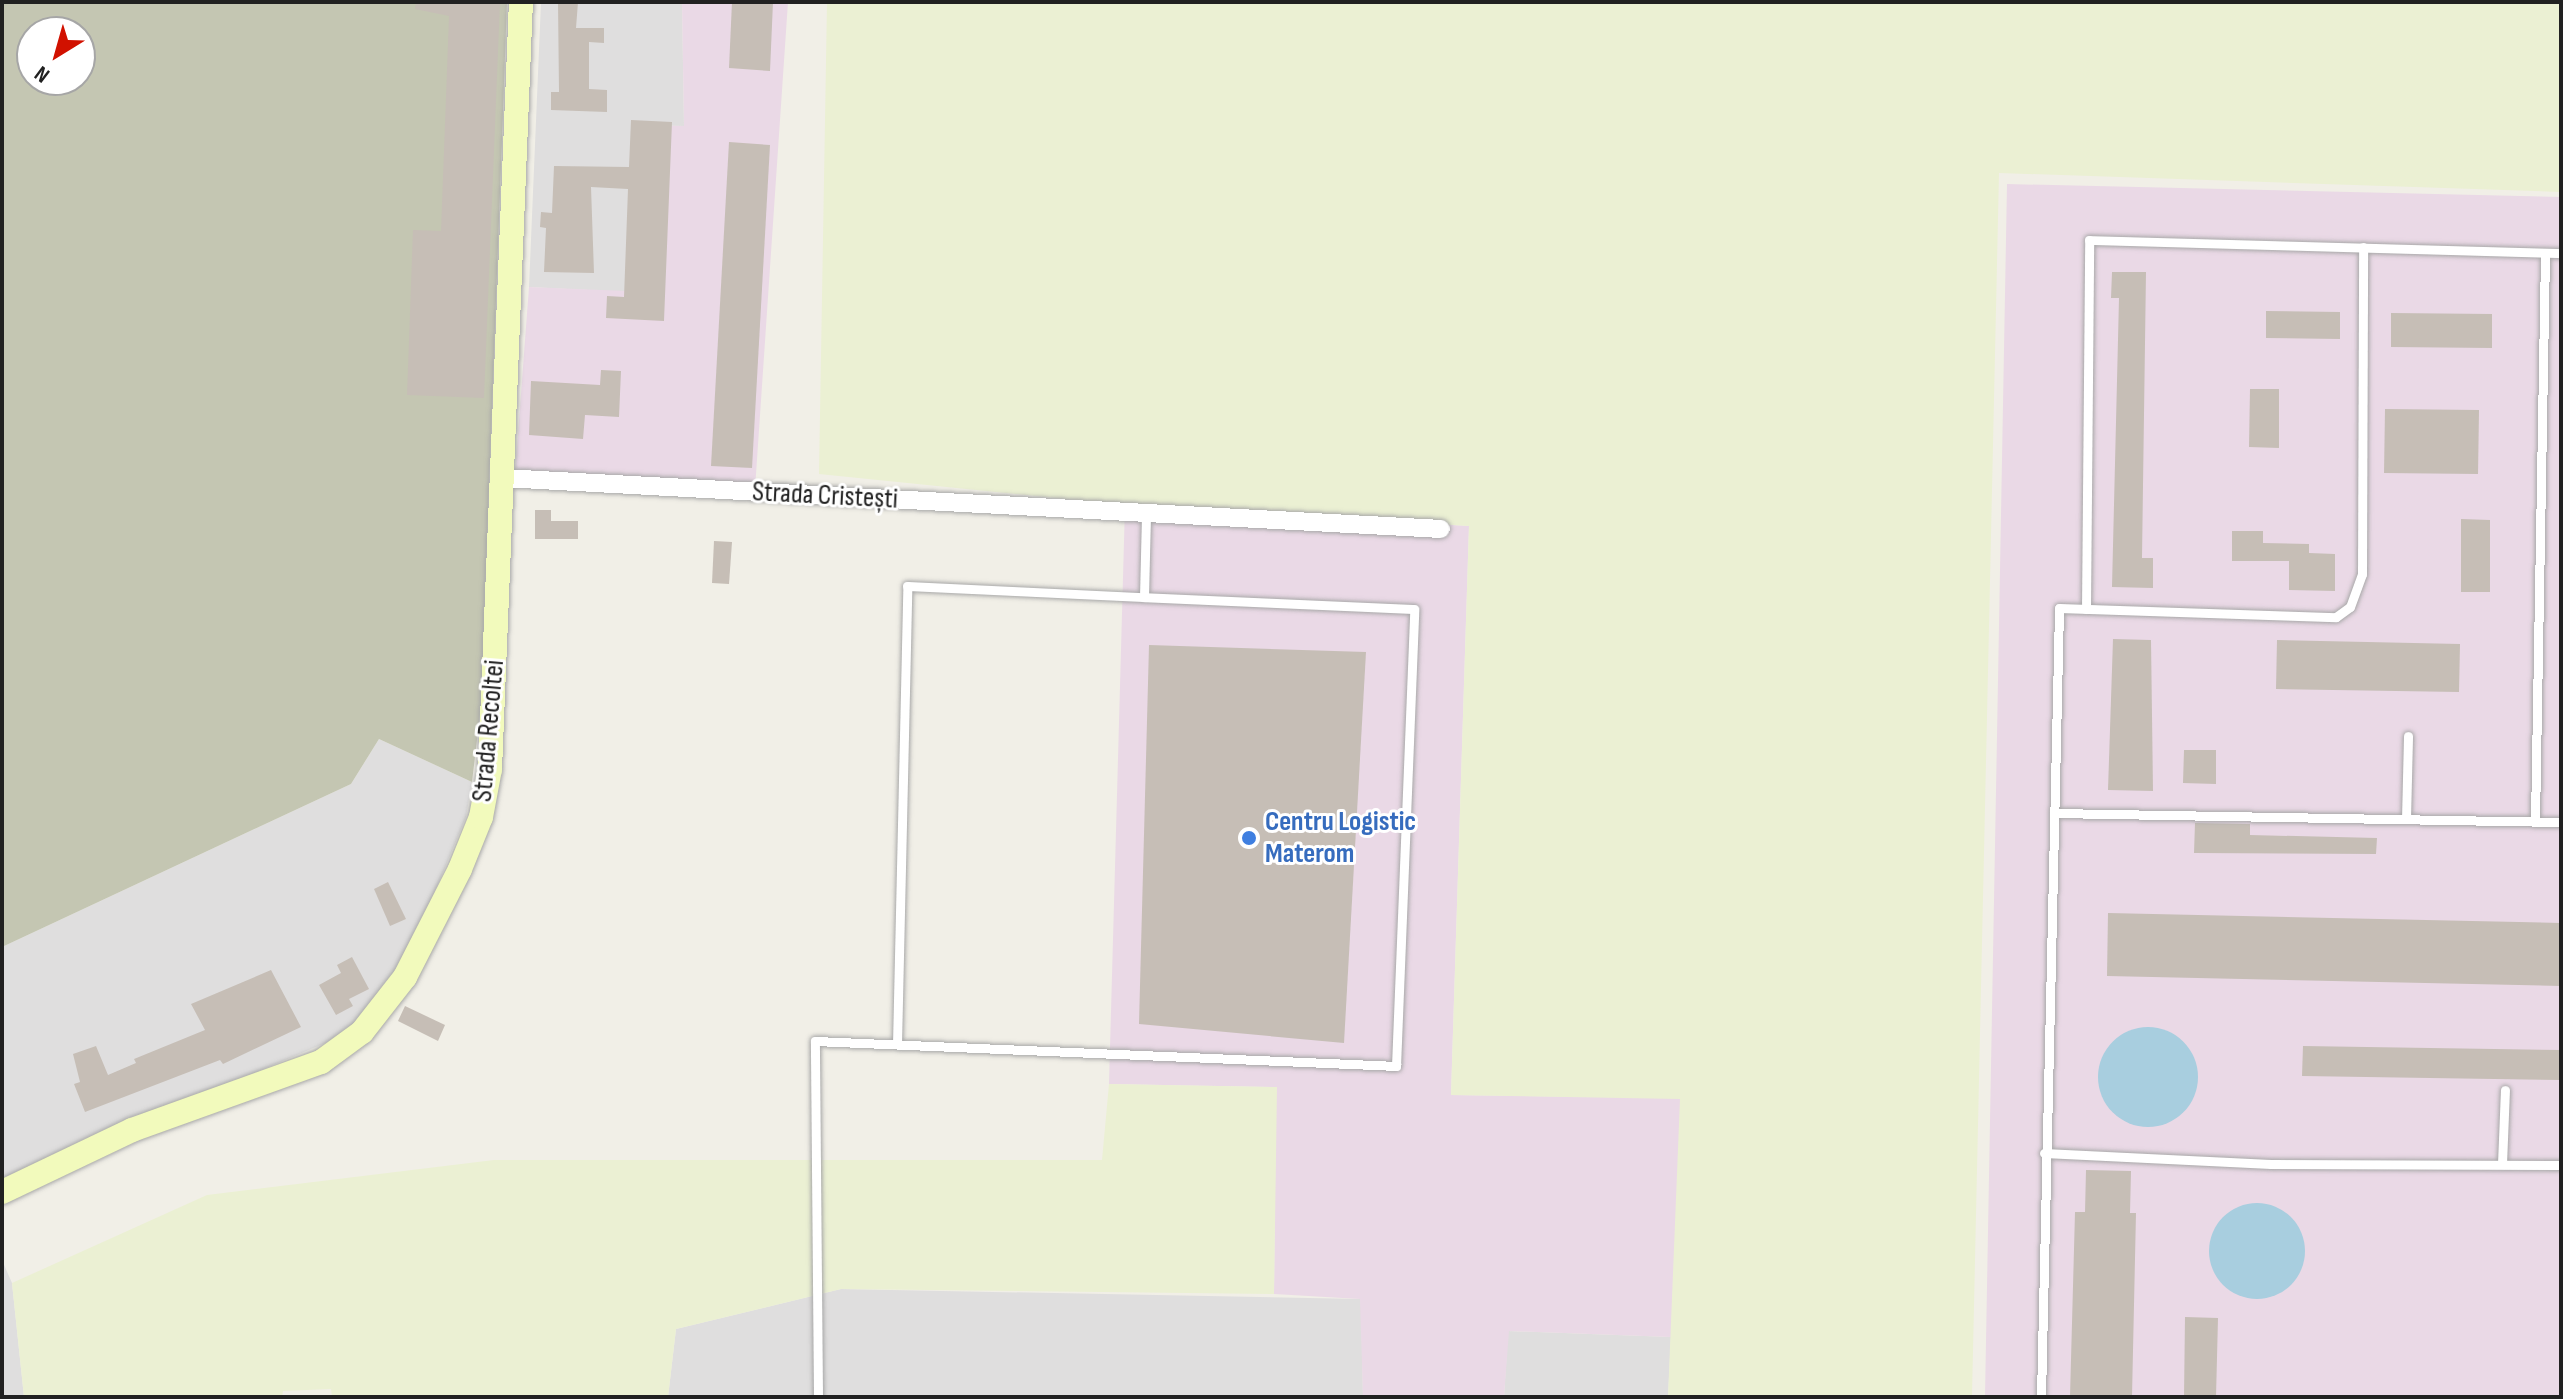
<!DOCTYPE html>
<meta charset="utf-8">
<style>
body{margin:0}
#map{position:relative;width:2563px;height:1399px;overflow:hidden;background:#f1efe7;font-family:"Sofia Sans Condensed",sans-serif}
div>[style]{position:absolute}
.residential>*{inset:0;background:#dfdede}
.industrial>*{inset:0;background:#ead9e6}
.construction>*{inset:0;background:#c4c6b2}
.farmland>*{inset:0;background:#ebf0d3}
.water>*{inset:0;background:#a8cedf}
.round{border-radius:50%}
.building>*{inset:0;background:#c6beb6}
.roads{filter:drop-shadow(0 0 2px #a8a8a8) drop-shadow(0 0 2px #a8a8a8)}
.lane>*{height:9px;margin:-4.5px;padding:0 4.5px;transform-origin:4.5px;border-radius:4.5px;background:#fff}
.street>*{height:18px;margin:-9px;padding:0 9px;transform-origin:9px;border-radius:9px;background:#fff}
.secondary>*{height:24px;margin:-12px;padding:0 12px;transform-origin:12px;border-radius:12px;background:#f2fabc}
.dots>*{width:22px;height:22px;translate:-50% -50%;box-sizing:border-box;border:4px solid #fff;border-radius:50%}
span{translate:-50% -50%;white-space:nowrap;text-align:center;line-height:1.15;-webkit-text-stroke:6px #fff;paint-order:stroke}
.street-label{font-size:28px;color:#212121}
.shop-label{font-size:28px;color:#366cbe;font-weight:700}
.left{translate:0 -50%;text-align:left}
.frame{position:absolute;inset:0;border:4px solid #212121;pointer-events:none}
.north{position:absolute;left:16px;top:16px;width:80px;height:80px;box-sizing:border-box;background:#fff;border:2px solid #a6a6a6;border-radius:50%;rotate:217deg;font-size:22px;font-weight:700;line-height:32px;text-align:center;color:#212121}
.north::after{content:'';display:block;margin:auto;width:28px;height:36px;background:#d11100;clip-path:polygon(50% 0,100% 100%,50% 72%,0 100%)}
</style>
<div id="map">
<div class="residential">
<div style="clip-path:polygon(541px 2px,682px 2px,684px 126px,633px 125px,626px 292px,529px 287px)"></div>
<div style="clip-path:polygon(379px 739px,472px 782px,466px 817px,409px 954px,357px 1023px,330px 1041px,2px 1179px,2px 947px,351px 784px)"></div>
<div style="clip-path:polygon(2px 1260px,12px 1283px,24px 1397px,2px 1397px)"></div>
<div style="clip-path:polygon(841px 1289px,1361px 1299px,1363px 1397px,668px 1397px,676px 1329px)"></div>
<div style="clip-path:polygon(1508px 1331px,1671px 1337px,1668px 1397px,1504px 1397px)"></div>
</div>
<div class="industrial">
<div style="clip-path:polygon(682px 2px,788px 2px,755px 489px,515px 474px,529px 287px,626px 291px,632px 125px,684px 126px)"></div>
<div style="clip-path:polygon(2007px 184px,2561px 197px,2561px 1397px,1985px 1397px)"></div>
<div style="clip-path:polygon(1125px 505px,1469px 526px,1451px 1095px,1681px 1098px,1671px 1337px,1509px 1331px,1504px 1397px,1363px 1397px,1360px 1299px,1274px 1294px,1276px 1087px,1109px 1084px)"></div>
</div>
<div class="construction">
<div style="clip-path:polygon(evenodd,2px 2px,507px 2px,481px 706px,472px 782px,379px 739px,351px 784px,2px 947px,2px 2px,32px 32px,80px 32px,80px 80px,32px 80px,32px 32px)"></div>
</div>
<div class="farmland">
<div style="clip-path:polygon(827px 2px,2561px 2px,2561px 192px,1999px 173px,1972px 1397px,1668px 1397px,1680px 1099px,1451px 1095px,1469px 526px,1125px 505px,819px 474px)"></div>
<div style="clip-path:polygon(1109px 1084px,1277px 1087px,1274px 1294px,841px 1289px,676px 1329px,668px 1397px,332px 1397px,331px 1389px,283px 1391px,282px 1397px,24px 1397px,12px 1283px,207px 1195px,494px 1160px,1102px 1160px)"></div>
</div>
<div class="water">
<div class="round" style="left:2098px;top:1027px;width:100px;height:100px"></div>
<div class="round" style="left:2209px;top:1203px;width:96px;height:96px"></div>
</div>
<div class="building">
<div style="clip-path:polygon(416px 2px,500px 2px,484px 398px,407px 395px,413px 230px,441px 231px,449px 16px,415px 9px)"></div>
<div style="clip-path:polygon(558px 2px,578px 2px,576px 28px,604px 28px,604px 43px,589px 42px,589px 89px,607px 90px,607px 112px,551px 110px,551px 92px,559px 92px)"></div>
<div style="clip-path:polygon(732px 2px,773px 2px,770px 71px,729px 68px)"></div>
<div style="clip-path:polygon(631px 120px,672px 122px,664px 321px,606px 318px,607px 296px,624px 297px,628px 189px,591px 187px,594px 273px,544px 272px,546px 228px,540px 227px,541px 212px,552px 213px,554px 166px,629px 167px)"></div>
<div style="clip-path:polygon(729px 142px,770px 145px,752px 468px,711px 466px)"></div>
<div style="clip-path:polygon(2112px 272px,2146px 272px,2142px 558px,2153px 558px,2153px 588px,2112px 587px,2119px 298px,2111px 298px)"></div>
<div style="clip-path:polygon(2266px 311px,2340px 312px,2340px 339px,2266px 338px)"></div>
<div style="clip-path:polygon(2391px 313px,2492px 314px,2492px 348px,2391px 347px)"></div>
<div style="clip-path:polygon(601px 370px,621px 371px,619px 417px,585px 415px,583px 439px,529px 435px,531px 381px,600px 385px)"></div>
<div style="clip-path:polygon(2250px 389px,2279px 389px,2279px 448px,2249px 447px)"></div>
<div style="clip-path:polygon(2385px 409px,2479px 410px,2478px 474px,2384px 473px)"></div>
<div style="clip-path:polygon(535px 510px,551px 510px,551px 521px,578px 521px,578px 539px,535px 539px)"></div>
<div style="clip-path:polygon(2461px 519px,2490px 520px,2490px 592px,2461px 592px)"></div>
<div style="clip-path:polygon(2232px 531px,2263px 531px,2263px 543px,2309px 544px,2309px 553px,2335px 554px,2335px 591px,2289px 590px,2289px 561px,2232px 561px)"></div>
<div style="clip-path:polygon(714px 541px,732px 542px,729px 584px,712px 583px)"></div>
<div style="clip-path:polygon(2113px 639px,2151px 640px,2153px 791px,2108px 790px)"></div>
<div style="clip-path:polygon(2277px 640px,2460px 644px,2459px 692px,2276px 689px)"></div>
<div style="clip-path:polygon(1149px 645px,1366px 652px,1344px 1043px,1139px 1024px)"></div>
<div style="clip-path:polygon(2184px 750px,2216px 750px,2216px 784px,2183px 783px)"></div>
<div style="clip-path:polygon(2195px 823px,2250px 824px,2250px 835px,2377px 838px,2376px 854px,2194px 853px)"></div>
<div style="clip-path:polygon(388px 882px,406px 919px,390px 926px,374px 889px)"></div>
<div style="clip-path:polygon(2108px 913px,2561px 923px,2561px 986px,2107px 976px)"></div>
<div style="clip-path:polygon(352px 957px,369px 989px,349px 999px,353px 1006px,336px 1015px,319px 985px,341px 973px,337px 965px)"></div>
<div style="clip-path:polygon(271px 970px,301px 1027px,223px 1064px,220px 1060px,85px 1112px,74px 1084px,80px 1082px,73px 1054px,96px 1046px,108px 1075px,136px 1063px,134px 1059px,205px 1030px,191px 1004px)"></div>
<div style="clip-path:polygon(405px 1006px,445px 1025px,438px 1041px,398px 1021px)"></div>
<div style="clip-path:polygon(2303px 1046px,2561px 1050px,2561px 1080px,2302px 1076px)"></div>
<div style="clip-path:polygon(2086px 1170px,2131px 1171px,2130px 1213px,2136px 1213px,2132px 1397px,2070px 1397px,2075px 1212px,2085px 1212px)"></div>
<div style="clip-path:polygon(2185px 1317px,2218px 1318px,2216px 1397px,2184px 1397px)"></div>
</div>
<div class="roads">
<div class="lane">
<div style="left:2086px;top:609px;width:369px;rotate:-89.5deg"></div>
<div style="left:2089px;top:240px;width:472px;rotate:1.6deg"></div>
<div style="left:2054px;top:813px;width:507px;rotate:1.02deg"></div>
<div style="left:2406px;top:819px;width:83px;rotate:-88.6deg"></div>
<div style="left:2535px;top:821px;width:568px;rotate:-88.99deg"></div>
<div style="left:897px;top:1044px;width:458px;rotate:-88.7deg"></div>
<div style="left:907px;top:586px;width:237px;rotate:2.7deg"></div>
<div style="left:2044px;top:1153px;width:227px;rotate:2.8deg"></div>
<div style="left:2271px;top:1164px;width:290px;rotate:0.2deg"></div>
<div style="left:2502px;top:1164px;width:74px;rotate:-87.7deg"></div>
<div style="left:818px;top:1397px;width:356px;rotate:-90.5deg"></div>
<div style="left:815px;top:1041px;width:582px;rotate:2.46deg"></div>
<div style="left:1396px;top:1066px;width:457px;rotate:-87.7deg"></div>
<div style="left:1414px;top:609px;width:270px;rotate:-177.5deg"></div>
<div style="left:1144px;top:597px;width:82px;rotate:-88.6deg"></div>
<div style="left:2041px;top:1397px;width:789px;rotate:-88.69deg"></div>
<div style="left:2059px;top:608px;width:277px;rotate:1.9deg"></div>
<div style="left:2336px;top:617px;width:17px;rotate:-36deg"></div>
<div style="left:2350px;top:607px;width:35px;rotate:-70deg"></div>
<div style="left:2362px;top:574px;width:327px;rotate:-89.8deg"></div>
</div>
<div class="street">
<div style="left:503px;top:478px;width:939px;rotate:3.11deg"></div>
</div>
<div class="secondary">
<div style="left:2px;top:1192px;width:144px;rotate:-25.5deg"></div>
<div style="left:132px;top:1130px;width:201px;rotate:-19.8deg"></div>
<div style="left:321px;top:1062px;width:51px;rotate:-36.2deg"></div>
<div style="left:362px;top:1032px;width:70px;rotate:-52deg"></div>
<div style="left:405px;top:977px;width:121px;rotate:-63deg"></div>
<div style="left:460px;top:869px;width:56px;rotate:-68deg"></div>
<div style="left:481px;top:817px;width:49px;rotate:-79.4deg"></div>
<div style="left:490px;top:769px;width:768px;rotate:-87.69deg"></div>
</div>
</div>
<div class="dots">
<div style="left:1249px;top:838px;background:#3f7fe0"></div>
</div>
<div class="street-label">
<span style="left:825px;top:496px;rotate:3deg">Strada Cristești</span>
<span style="left:489px;top:731px;rotate:-85deg">Strada Recoltei</span>
</div>
<div class="shop-label">
<span class="left" style="left:1265px;top:838px">Centru Logistic<br>Materom</span>
</div>
<div class="frame"></div>
<div class="north">N</div>
</div>
